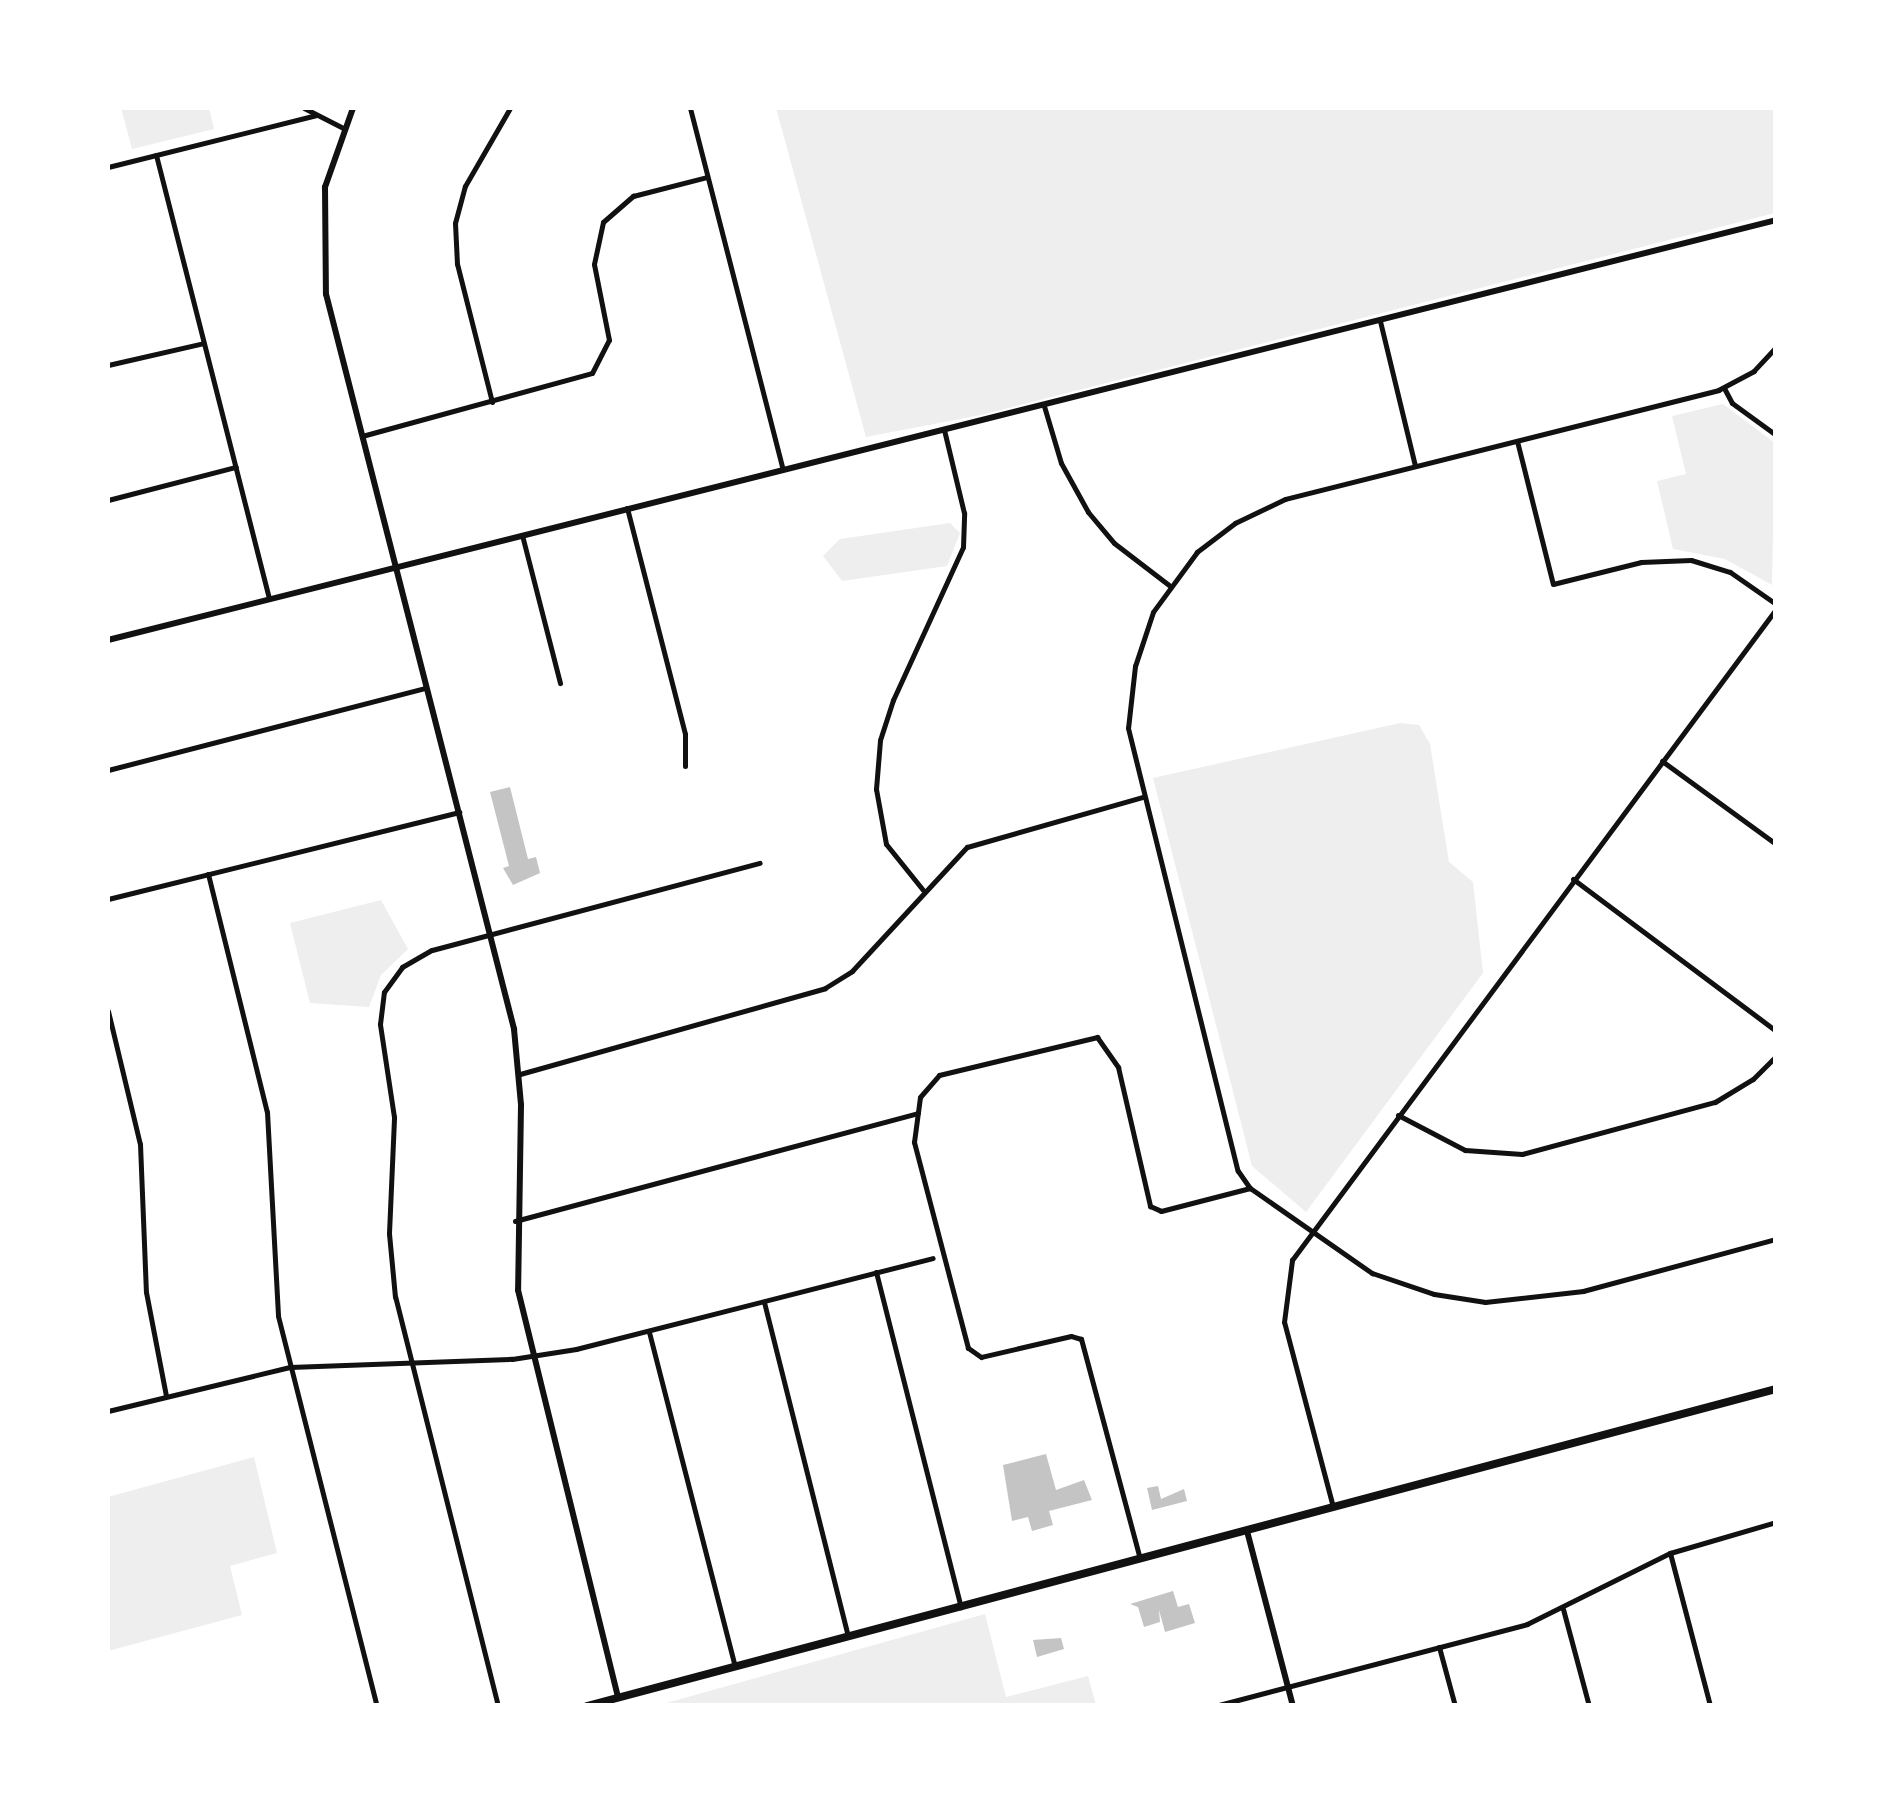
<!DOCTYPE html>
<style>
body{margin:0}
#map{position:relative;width:1883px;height:1813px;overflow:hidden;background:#fff;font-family:"DM Sans",sans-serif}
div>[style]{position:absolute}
.green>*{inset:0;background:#eee}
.building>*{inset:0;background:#c4c4c4}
.minor>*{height:5px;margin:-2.5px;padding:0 2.5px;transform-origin:2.5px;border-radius:2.5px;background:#111}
.tertiary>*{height:6px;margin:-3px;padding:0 3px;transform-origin:3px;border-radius:3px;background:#111}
.secondary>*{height:8px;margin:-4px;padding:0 4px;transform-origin:4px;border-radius:4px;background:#111}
span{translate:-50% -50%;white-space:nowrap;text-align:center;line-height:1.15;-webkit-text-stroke:10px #fff;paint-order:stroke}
.frame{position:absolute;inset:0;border:110px solid #fff;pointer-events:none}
</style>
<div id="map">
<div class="green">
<div style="clip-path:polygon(121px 108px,209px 108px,214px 129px,132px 149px)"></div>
<div style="clip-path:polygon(776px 108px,1775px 108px,1775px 213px,981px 415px,866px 437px)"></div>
<div style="clip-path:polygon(1723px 404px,1775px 443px,1772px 585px,1725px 559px,1673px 549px,1657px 481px,1686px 474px,1672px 416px)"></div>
<div style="clip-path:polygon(950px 523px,960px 533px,947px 566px,842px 581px,823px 556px,840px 539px)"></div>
<div style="clip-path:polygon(1400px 723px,1419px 725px,1430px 744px,1449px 862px,1473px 882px,1483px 973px,1306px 1212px,1252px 1166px,1153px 778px)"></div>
<div style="clip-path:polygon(381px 900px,408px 949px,381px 975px,369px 1007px,310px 1003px,290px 923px)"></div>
<div style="clip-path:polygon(254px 1457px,277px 1553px,230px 1566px,242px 1615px,108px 1651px,108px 1497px)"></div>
<div style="clip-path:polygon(985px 1614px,1006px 1697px,1088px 1676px,1096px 1705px,659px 1705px)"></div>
</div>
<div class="building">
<div style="clip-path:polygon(510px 787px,528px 859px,536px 857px,540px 873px,513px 885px,503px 868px,509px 866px,490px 792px)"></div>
<div style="clip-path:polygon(1046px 1454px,1056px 1490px,1084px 1480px,1092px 1500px,1049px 1511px,1053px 1525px,1032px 1531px,1028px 1517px,1012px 1521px,1003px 1465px)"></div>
<div style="clip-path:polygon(1158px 1486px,1161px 1499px,1184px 1489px,1187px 1501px,1152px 1510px,1147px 1488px)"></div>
<div style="clip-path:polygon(1173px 1591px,1178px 1607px,1189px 1604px,1195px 1623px,1165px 1632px,1159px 1610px,1160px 1622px,1144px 1627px,1138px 1607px,1130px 1604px)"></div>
<div style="clip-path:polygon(1061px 1638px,1064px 1649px,1037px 1657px,1033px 1640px)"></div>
</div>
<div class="minor">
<div style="left:304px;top:108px;width:44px;rotate:27.1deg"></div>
<div style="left:690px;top:108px;width:373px;rotate:75.6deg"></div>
<div style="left:156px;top:155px;width:458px;rotate:75.7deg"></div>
<div style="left:108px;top:167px;width:214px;rotate:-14deg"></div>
<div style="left:1380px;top:321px;width:149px;rotate:76.4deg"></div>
<div style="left:1776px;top:347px;width:33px;rotate:133deg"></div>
<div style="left:1754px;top:371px;width:40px;rotate:152deg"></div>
<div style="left:1719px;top:390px;width:447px;rotate:165.9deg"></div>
<div style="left:1285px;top:499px;width:55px;rotate:154.4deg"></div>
<div style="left:1235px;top:523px;width:48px;rotate:142.7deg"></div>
<div style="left:1197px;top:552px;width:74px;rotate:126.3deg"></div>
<div style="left:1153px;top:612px;width:57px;rotate:108.4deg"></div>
<div style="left:1135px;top:666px;width:62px;rotate:96.4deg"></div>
<div style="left:1128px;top:728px;width:456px;rotate:76.1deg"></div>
<div style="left:1238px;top:1171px;width:21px;rotate:55deg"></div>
<div style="left:1250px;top:1188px;width:149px;rotate:34.9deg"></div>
<div style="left:1372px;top:1273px;width:65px;rotate:18.7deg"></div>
<div style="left:1434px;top:1294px;width:52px;rotate:8.9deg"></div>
<div style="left:1485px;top:1302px;width:99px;rotate:-6.4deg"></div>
<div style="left:1583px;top:1291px;width:200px;rotate:-15.1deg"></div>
<div style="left:108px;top:365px;width:98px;rotate:-12.9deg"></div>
<div style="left:1724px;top:388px;width:17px;rotate:62deg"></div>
<div style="left:1732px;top:403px;width:54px;rotate:36deg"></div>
<div style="left:492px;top:402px;width:142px;rotate:-104.2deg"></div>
<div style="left:457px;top:264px;width:41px;rotate:-92.8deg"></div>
<div style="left:455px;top:223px;width:38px;rotate:-75deg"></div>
<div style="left:465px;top:186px;width:90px;rotate:-60deg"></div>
<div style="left:1044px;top:406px;width:59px;rotate:73.4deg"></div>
<div style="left:1061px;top:463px;width:56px;rotate:61.1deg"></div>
<div style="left:1088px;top:512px;width:40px;rotate:50deg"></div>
<div style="left:1114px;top:543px;width:69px;rotate:37.4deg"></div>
<div style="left:362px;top:436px;width:238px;rotate:-15.3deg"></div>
<div style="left:592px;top:373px;width:37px;rotate:-63deg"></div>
<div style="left:609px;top:340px;width:77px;rotate:-101.2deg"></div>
<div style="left:594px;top:264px;width:43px;rotate:-77.9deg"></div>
<div style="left:603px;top:222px;width:40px;rotate:-41deg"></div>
<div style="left:633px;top:196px;width:76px;rotate:-14.4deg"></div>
<div style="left:1517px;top:441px;width:147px;rotate:75.9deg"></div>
<div style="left:1553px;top:584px;width:91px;rotate:-14deg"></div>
<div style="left:1641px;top:562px;width:50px;rotate:-2.3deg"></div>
<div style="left:1691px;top:560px;width:41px;rotate:17.1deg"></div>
<div style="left:1730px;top:572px;width:56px;rotate:34.8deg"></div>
<div style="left:108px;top:500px;width:132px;rotate:-14.5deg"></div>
<div style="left:627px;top:508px;width:233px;rotate:75.6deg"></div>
<div style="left:685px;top:734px;width:32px;rotate:90deg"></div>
<div style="left:522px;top:535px;width:153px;rotate:75.6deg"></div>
<div style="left:1662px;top:761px;width:141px;rotate:36.1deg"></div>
<div style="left:108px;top:770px;width:328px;rotate:-14.5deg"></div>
<div style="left:208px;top:874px;width:245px;rotate:76.1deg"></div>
<div style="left:267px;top:1112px;width:204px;rotate:86.9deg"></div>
<div style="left:278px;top:1316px;width:402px;rotate:75.8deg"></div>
<div style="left:1573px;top:879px;width:254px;rotate:36.8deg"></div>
<div style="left:923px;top:890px;width:59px;rotate:-128.8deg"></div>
<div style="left:886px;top:844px;width:56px;rotate:-100.3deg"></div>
<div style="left:876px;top:789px;width:49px;rotate:-85.3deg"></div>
<div style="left:880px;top:740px;width:42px;rotate:-72deg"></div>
<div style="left:893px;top:700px;width:168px;rotate:-65.4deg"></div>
<div style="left:963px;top:547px;width:34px;rotate:-88deg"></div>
<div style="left:964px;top:513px;width:85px;rotate:-103.5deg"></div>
<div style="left:108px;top:899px;width:362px;rotate:-13.9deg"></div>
<div style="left:108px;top:1011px;width:137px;rotate:76.5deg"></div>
<div style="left:140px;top:1144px;width:148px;rotate:87.7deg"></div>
<div style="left:146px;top:1292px;width:106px;rotate:79.1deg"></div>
<div style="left:520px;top:1074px;width:317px;rotate:-15.7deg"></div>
<div style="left:825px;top:988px;width:32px;rotate:-32deg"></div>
<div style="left:852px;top:971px;width:169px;rotate:-47.2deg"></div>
<div style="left:967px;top:847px;width:183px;rotate:-15.9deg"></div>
<div style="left:1398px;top:1115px;width:76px;rotate:27.6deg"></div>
<div style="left:1465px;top:1150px;width:57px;rotate:4deg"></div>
<div style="left:1522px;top:1154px;width:200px;rotate:-15.1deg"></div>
<div style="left:1715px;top:1102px;width:44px;rotate:-31.2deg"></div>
<div style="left:1753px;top:1079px;width:33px;rotate:-45deg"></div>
<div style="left:515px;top:1221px;width:417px;rotate:-15deg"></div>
<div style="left:876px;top:1272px;width:346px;rotate:75.8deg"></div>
<div style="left:764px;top:1302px;width:345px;rotate:75.9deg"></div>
<div style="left:649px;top:1332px;width:345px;rotate:75.6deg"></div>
<div style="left:108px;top:1411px;width:187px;rotate:-13.6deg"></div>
<div style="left:290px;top:1367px;width:222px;rotate:-2.1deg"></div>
<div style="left:512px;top:1359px;width:65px;rotate:-8.9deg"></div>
<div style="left:576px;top:1349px;width:368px;rotate:-14.3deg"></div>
<div style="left:1333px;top:1507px;width:191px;rotate:-104.8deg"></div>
<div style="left:1284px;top:1322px;width:63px;rotate:-82.6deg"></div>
<div style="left:1292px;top:1260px;width:811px;rotate:-53.37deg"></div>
<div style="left:1670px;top:1553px;width:158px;rotate:75.3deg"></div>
<div style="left:1140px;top:1559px;width:228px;rotate:-105deg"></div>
<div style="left:1081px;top:1339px;width:10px;rotate:-163deg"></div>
<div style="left:1071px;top:1336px;width:92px;rotate:166.9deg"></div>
<div style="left:981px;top:1357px;width:16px;rotate:-145deg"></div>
<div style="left:968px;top:1348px;width:213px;rotate:-104.7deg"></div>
<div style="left:914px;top:1142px;width:45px;rotate:-82.4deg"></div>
<div style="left:920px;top:1097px;width:29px;rotate:-49deg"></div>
<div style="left:939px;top:1075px;width:163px;rotate:-13.5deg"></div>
<div style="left:1097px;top:1037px;width:37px;rotate:55deg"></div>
<div style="left:1118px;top:1067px;width:143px;rotate:77deg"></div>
<div style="left:1150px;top:1206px;width:12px;rotate:24deg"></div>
<div style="left:1161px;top:1211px;width:92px;rotate:-14.5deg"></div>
<div style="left:1563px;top:1609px;width:100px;rotate:75deg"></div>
<div style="left:1439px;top:1647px;width:61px;rotate:74.8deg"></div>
<div style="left:498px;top:1706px;width:422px;rotate:-104.1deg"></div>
<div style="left:395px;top:1297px;width:64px;rotate:-95.4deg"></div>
<div style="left:389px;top:1233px;width:116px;rotate:-87.5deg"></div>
<div style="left:394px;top:1117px;width:94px;rotate:-98.6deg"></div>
<div style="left:380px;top:1024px;width:32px;rotate:-83deg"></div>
<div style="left:384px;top:992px;width:31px;rotate:-54deg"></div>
<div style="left:402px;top:967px;width:34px;rotate:-30deg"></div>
<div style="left:432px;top:950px;width:339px;rotate:-14.9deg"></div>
<div style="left:1215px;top:1706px;width:323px;rotate:-14.7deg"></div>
<div style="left:1527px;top:1624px;width:160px;rotate:-26.4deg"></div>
<div style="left:1670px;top:1553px;width:110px;rotate:-16.3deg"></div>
</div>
<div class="tertiary">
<div style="left:353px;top:108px;width:84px;rotate:109.5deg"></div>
<div style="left:325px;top:187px;width:107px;rotate:89.5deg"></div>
<div style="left:326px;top:294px;width:759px;rotate:75.65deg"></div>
<div style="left:514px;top:1029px;width:76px;rotate:84.7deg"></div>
<div style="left:521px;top:1105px;width:185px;rotate:90.9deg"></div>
<div style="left:518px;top:1290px;width:419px;rotate:76.2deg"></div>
<div style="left:108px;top:640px;width:1720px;rotate:-14.13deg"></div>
<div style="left:1247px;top:1531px;width:181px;rotate:75.3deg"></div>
</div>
<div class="secondary">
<div style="left:587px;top:1706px;width:1231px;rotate:-14.93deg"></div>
</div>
<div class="frame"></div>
</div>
